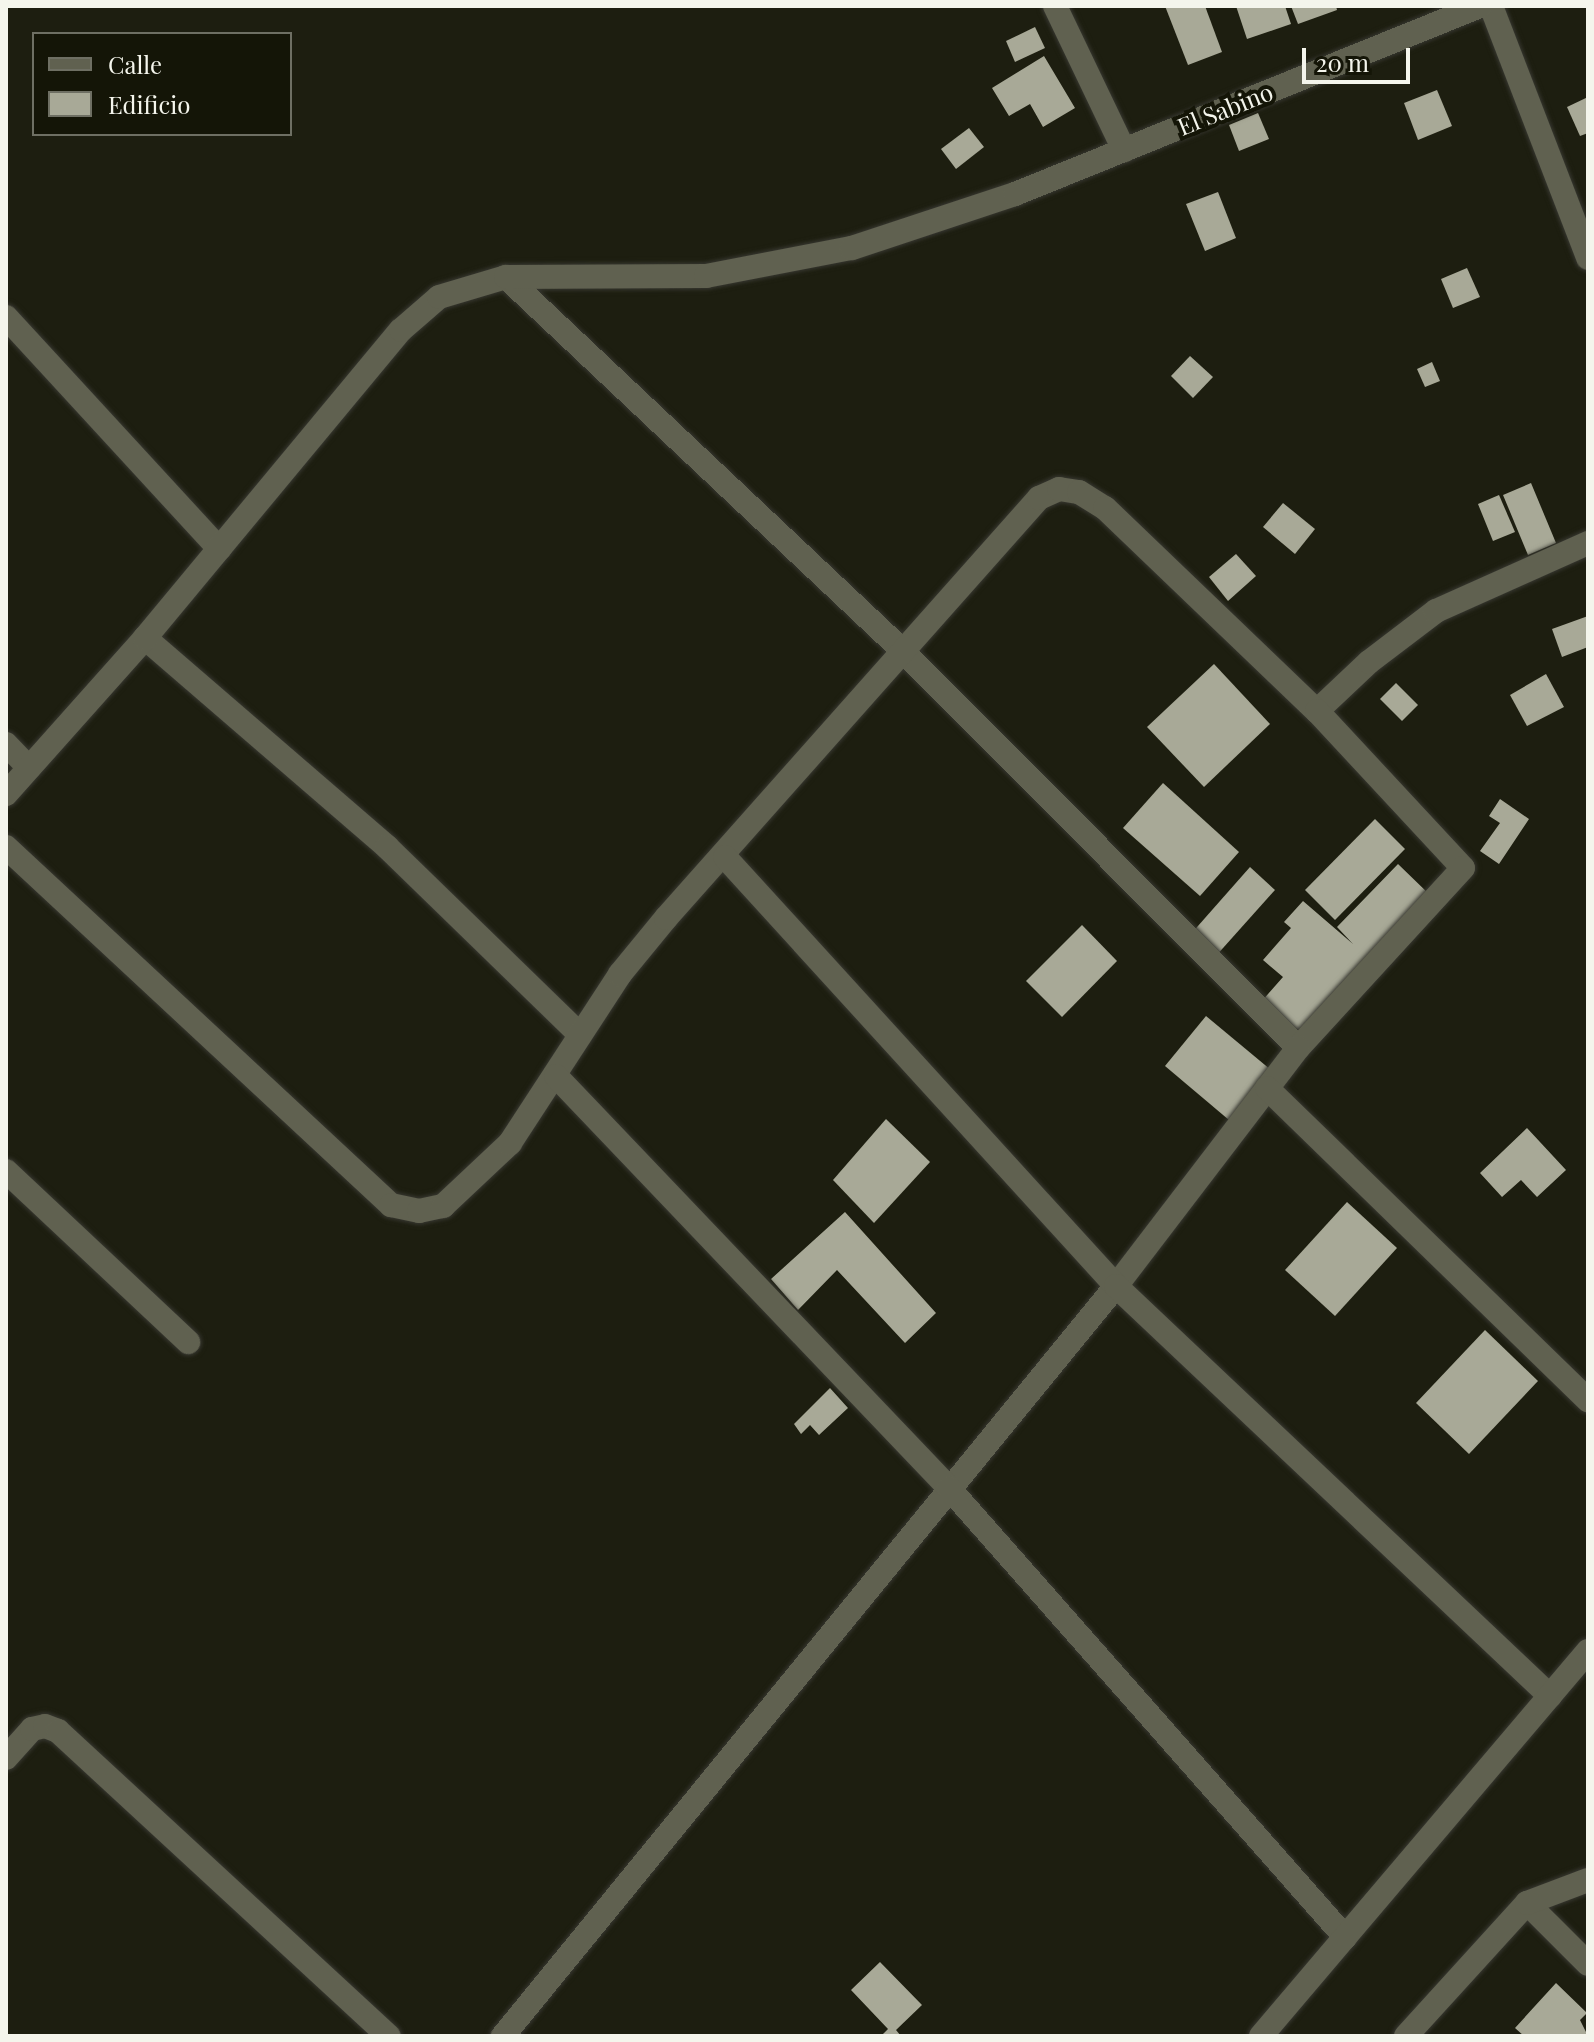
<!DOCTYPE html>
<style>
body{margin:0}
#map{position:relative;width:1594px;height:2042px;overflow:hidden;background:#1d1e10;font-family:"Playfair Display",serif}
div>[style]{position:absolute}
.building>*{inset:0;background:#a8a997}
.roads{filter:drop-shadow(0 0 2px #373730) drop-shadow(0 0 2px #373730)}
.minor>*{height:24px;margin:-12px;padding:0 12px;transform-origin:12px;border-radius:12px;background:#606150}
span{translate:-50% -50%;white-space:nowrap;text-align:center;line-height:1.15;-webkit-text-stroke:8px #141507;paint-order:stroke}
.street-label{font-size:24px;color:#f4f5ec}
.frame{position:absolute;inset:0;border:8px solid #f4f5ec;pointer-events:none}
.legend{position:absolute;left:32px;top:32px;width:260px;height:104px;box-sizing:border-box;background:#141507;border:2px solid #6e6f63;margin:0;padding:10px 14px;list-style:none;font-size:24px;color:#f4f5ec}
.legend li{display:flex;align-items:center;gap:16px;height:40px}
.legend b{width:40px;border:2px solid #6e6f63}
.scale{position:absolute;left:1302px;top:48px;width:108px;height:36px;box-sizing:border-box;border:4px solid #f4f5ec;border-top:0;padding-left:10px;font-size:24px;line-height:28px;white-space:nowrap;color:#f4f5ec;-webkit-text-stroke:6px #141507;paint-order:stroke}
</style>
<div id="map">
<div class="building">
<div style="clip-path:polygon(1165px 6px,1205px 6px,1222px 52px,1188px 65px)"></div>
<div style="clip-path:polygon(1236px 6px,1285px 6px,1291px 24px,1247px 39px)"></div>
<div style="clip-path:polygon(1291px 6px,1336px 6px,1337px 10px,1298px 24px)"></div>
<div style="clip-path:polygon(1035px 27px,1045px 48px,1015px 62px,1006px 41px)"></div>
<div style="clip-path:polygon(1044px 56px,1075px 108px,1043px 127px,1030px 104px,1009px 116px,992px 88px)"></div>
<div style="clip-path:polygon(1437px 90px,1452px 126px,1418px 140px,1404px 103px)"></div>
<div style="clip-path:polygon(1588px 97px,1588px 133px,1580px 136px,1567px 107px)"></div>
<div style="clip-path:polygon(1258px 113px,1269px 139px,1239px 151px,1229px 125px)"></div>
<div style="clip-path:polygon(969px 128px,984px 147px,956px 169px,941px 149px)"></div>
<div style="clip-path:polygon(1218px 192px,1236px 238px,1205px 251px,1186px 204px)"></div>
<div style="clip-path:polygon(1467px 268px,1480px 297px,1453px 308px,1441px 279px)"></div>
<div style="clip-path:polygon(1190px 356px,1213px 377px,1193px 398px,1171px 376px)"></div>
<div style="clip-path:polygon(1432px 362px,1440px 381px,1425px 387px,1417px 369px)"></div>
<div style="clip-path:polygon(1531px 483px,1556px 543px,1528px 555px,1503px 495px)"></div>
<div style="clip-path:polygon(1499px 495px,1515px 532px,1493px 541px,1478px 504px)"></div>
<div style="clip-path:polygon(1283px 503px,1315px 529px,1295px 554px,1263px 527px)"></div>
<div style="clip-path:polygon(1236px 554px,1256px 576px,1228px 601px,1209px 577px)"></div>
<div style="clip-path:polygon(1588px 616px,1588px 647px,1562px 657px,1552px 629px)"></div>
<div style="clip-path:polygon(1214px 664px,1270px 724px,1204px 787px,1147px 727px)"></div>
<div style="clip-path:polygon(1546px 674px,1564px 707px,1527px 726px,1510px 695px)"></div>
<div style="clip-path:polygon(1396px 683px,1418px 705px,1402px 721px,1380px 699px)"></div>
<div style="clip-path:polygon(1163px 783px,1239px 852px,1200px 896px,1123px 828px)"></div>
<div style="clip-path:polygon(1500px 799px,1529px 819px,1499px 864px,1480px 851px,1500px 823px,1489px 816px)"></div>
<div style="clip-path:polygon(1375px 819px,1405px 849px,1335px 920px,1305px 890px)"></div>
<div style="clip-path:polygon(1398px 864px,1430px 895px,1299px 1036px,1260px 1003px,1283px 977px,1263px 960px,1291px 928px,1284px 922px,1303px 901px,1353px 944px,1337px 927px)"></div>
<div style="clip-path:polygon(1250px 867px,1275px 890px,1215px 957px,1190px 935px)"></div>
<div style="clip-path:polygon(1082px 925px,1117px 961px,1062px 1017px,1026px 981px)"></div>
<div style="clip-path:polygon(1206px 1016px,1271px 1070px,1229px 1120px,1165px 1066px)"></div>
<div style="clip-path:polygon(886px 1119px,930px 1162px,874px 1223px,833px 1180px)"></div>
<div style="clip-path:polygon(1527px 1128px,1566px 1170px,1537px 1197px,1521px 1180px,1502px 1197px,1480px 1173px)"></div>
<div style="clip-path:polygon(1347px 1202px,1397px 1248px,1335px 1316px,1285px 1270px)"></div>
<div style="clip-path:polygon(845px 1212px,936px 1313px,905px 1343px,837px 1270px,798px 1310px,771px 1279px)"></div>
<div style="clip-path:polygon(1485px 1330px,1538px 1381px,1469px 1454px,1416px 1403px)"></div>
<div style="clip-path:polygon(830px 1388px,848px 1408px,819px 1435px,810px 1425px,801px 1434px,794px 1424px)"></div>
<div style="clip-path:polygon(880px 1962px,922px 2005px,896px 2030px,901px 2036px,881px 2036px,888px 2029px,851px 1990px)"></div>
<div style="clip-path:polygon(1556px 1983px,1587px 2013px,1580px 2020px,1588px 2036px,1524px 2036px,1515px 2028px)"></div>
</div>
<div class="roads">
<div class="minor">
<div style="left:1055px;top:6px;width:160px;rotate:64.4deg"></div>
<div style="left:1491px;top:6px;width:270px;rotate:68.9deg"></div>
<div style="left:506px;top:277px;width:545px;rotate:43.29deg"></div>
<div style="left:903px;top:651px;width:560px;rotate:45.14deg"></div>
<div style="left:6px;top:317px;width:315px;rotate:47.4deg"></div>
<div style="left:145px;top:638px;width:320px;rotate:40.8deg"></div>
<div style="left:387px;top:847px;width:269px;rotate:44.2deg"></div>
<div style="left:1317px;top:711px;width:71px;rotate:-43.3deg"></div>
<div style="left:1369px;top:662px;width:84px;rotate:-37.3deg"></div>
<div style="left:1436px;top:611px;width:167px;rotate:-24.1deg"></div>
<div style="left:6px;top:744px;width:33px;rotate:46deg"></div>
<div style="left:6px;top:794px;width:209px;rotate:-48.3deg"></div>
<div style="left:145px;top:638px;width:400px;rotate:-50.3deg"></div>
<div style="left:401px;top:330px;width:50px;rotate:-41deg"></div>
<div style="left:439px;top:297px;width:70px;rotate:-16.6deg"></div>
<div style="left:506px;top:277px;width:200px;rotate:-0.3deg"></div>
<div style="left:706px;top:276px;width:149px;rotate:-10.9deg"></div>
<div style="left:852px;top:248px;width:172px;rotate:-18.3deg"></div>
<div style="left:1015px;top:194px;width:502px;rotate:-22.01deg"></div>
<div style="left:6px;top:847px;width:526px;rotate:42.92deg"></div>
<div style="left:391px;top:1205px;width:29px;rotate:12deg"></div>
<div style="left:419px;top:1211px;width:25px;rotate:-12deg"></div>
<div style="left:443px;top:1206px;width:92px;rotate:-43.2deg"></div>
<div style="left:510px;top:1143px;width:202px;rotate:-56.9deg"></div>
<div style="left:620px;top:974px;width:72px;rotate:-50.6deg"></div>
<div style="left:666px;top:918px;width:562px;rotate:-48.39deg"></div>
<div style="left:1039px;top:498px;width:22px;rotate:-24deg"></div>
<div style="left:1059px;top:489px;width:20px;rotate:9deg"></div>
<div style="left:1079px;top:492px;width:31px;rotate:32deg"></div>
<div style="left:1105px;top:508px;width:294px;rotate:43.8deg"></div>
<div style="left:1317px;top:711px;width:214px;rotate:47.1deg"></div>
<div style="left:1463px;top:868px;width:244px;rotate:132.5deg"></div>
<div style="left:1298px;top:1048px;width:300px;rotate:127.4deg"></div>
<div style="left:1116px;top:1286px;width:969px;rotate:129.26deg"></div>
<div style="left:725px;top:857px;width:580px;rotate:47.65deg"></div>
<div style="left:1116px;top:1286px;width:597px;rotate:43.37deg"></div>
<div style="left:556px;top:1076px;width:569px;rotate:46.35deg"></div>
<div style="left:949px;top:1488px;width:599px;rotate:48.59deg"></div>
<div style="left:1267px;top:1088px;width:448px;rotate:44.2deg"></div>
<div style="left:6px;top:1171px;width:250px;rotate:43.2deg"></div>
<div style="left:6px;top:1758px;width:39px;rotate:-48deg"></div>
<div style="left:32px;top:1729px;width:13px;rotate:-13deg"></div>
<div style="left:45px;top:1726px;width:14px;rotate:21deg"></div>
<div style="left:58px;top:1731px;width:450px;rotate:42.7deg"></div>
<div style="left:1527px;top:1903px;width:86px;rotate:45deg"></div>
<div style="left:1261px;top:2036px;width:505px;rotate:-49.66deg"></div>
<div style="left:1406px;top:2036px;width:180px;rotate:-47.7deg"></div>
<div style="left:1527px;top:1903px;width:65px;rotate:-20.7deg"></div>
</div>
</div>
<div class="street-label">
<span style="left:1225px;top:109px;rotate:-22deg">El Sabino</span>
</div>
<div class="frame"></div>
<ul class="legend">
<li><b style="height:10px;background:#606150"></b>Calle</li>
<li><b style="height:22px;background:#a8a997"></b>Edificio</li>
</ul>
<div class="scale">20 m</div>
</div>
